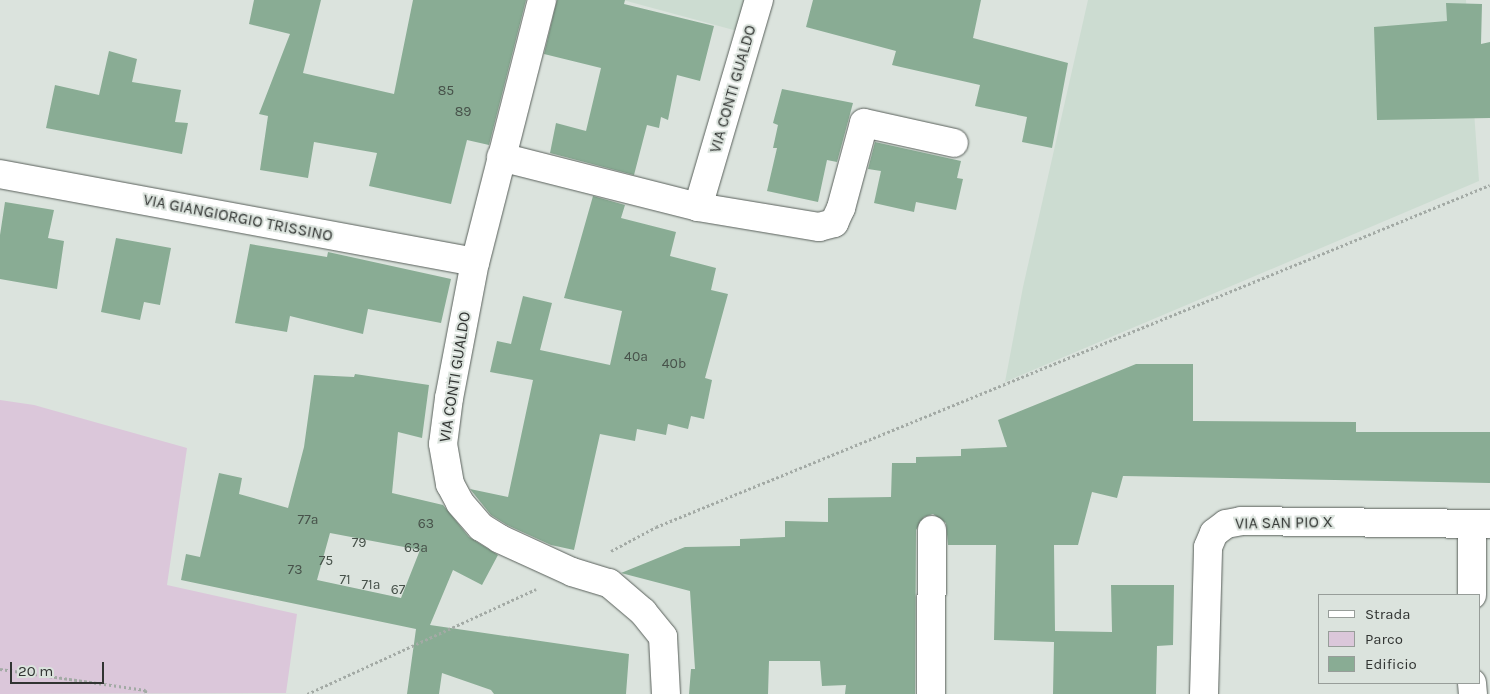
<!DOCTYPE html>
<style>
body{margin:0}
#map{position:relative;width:1490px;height:694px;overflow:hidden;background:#dbe3dd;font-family:Karla,sans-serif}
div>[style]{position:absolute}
.built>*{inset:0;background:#ccdcd1}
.green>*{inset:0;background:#dbc7da}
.building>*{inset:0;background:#89ac94}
.path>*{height:3px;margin-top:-1.5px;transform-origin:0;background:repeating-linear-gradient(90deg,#a3aaa5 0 2.5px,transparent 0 5px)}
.roads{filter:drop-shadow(0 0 1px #59605b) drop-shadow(0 0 1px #59605b)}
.street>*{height:28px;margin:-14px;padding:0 14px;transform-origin:14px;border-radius:14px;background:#fff}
span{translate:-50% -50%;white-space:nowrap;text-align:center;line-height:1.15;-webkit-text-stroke:4px #dbe3dd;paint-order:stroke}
.number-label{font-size:14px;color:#47524a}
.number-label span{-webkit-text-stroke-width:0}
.street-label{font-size:16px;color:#313432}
.legend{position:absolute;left:1318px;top:594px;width:162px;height:90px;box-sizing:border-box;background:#dbe3dd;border:1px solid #979d99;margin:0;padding:6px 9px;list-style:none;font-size:15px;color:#313432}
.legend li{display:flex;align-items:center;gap:10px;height:25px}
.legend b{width:25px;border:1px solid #979d99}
.scale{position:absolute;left:10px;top:662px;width:94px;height:22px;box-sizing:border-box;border:2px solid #313432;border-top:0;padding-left:6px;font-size:15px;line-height:18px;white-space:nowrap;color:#313432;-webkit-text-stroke:4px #dbe3dd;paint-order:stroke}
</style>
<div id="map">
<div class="built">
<div style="clip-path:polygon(623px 0,750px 0,741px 32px)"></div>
<div style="clip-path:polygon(1088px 0,1466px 0,1479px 181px,1005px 382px,1023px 287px)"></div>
</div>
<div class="green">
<div style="clip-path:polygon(0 400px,34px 405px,187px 448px,167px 585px,297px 614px,286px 693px,0 694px)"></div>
</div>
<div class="building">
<div style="clip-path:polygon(254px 0,321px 0,303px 73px,394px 94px,413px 0,526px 0,489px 145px,467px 140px,451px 204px,369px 186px,377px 153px,314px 142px,308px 178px,260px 170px,268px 116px,259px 114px,290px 34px,249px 24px)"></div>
<div style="clip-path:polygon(557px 0,625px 0,624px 4px,714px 26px,700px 81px,677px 75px,668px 120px,661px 117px,659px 128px,647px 125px,634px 175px,550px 153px,556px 123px,586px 131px,601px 68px,544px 54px)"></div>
<div style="clip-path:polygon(813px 0,981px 0,973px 38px,1068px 63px,1052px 148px,1022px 142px,1027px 117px,975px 106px,980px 85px,892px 65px,896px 51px,806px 27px)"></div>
<div style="clip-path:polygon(1446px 3px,1482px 4px,1481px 44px,1490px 42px,1490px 118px,1377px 120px,1374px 27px,1447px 21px)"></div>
<div style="clip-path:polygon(109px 51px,137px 59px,132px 82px,181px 90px,175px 122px,188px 123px,182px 154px,46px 128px,55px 85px,99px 95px)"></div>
<div style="clip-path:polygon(782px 89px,853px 103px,837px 162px,827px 160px,818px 202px,767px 191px,777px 148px,773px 148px,778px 125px,773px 123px)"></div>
<div style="clip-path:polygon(875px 142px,961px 161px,957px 178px,963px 179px,956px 210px,916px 202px,914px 212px,874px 203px,881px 171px,868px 169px)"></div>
<div style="clip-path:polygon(593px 196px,625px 205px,621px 218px,676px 232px,670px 256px,716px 268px,711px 290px,728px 294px,705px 378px,712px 380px,704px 419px,691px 416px,688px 429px,668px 424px,666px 435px,637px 429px,635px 441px,600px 434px,574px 550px,551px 545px,507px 525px,491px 515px,470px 489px,508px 497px,533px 380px,490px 372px,497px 341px,511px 344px,523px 296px,552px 303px,540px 350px,610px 365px,622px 311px,564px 298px)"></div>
<div style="clip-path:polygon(5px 202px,54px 210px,48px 238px,64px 241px,57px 289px,0 279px,0 235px)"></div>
<div style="clip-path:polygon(116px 238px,171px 248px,160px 305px,144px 302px,140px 320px,101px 312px)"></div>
<div style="clip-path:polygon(250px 244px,327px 257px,328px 252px,451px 279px,441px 323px,368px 309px,363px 334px,290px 316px,287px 332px,235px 323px)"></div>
<div style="clip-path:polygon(1136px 364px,1193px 364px,1193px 421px,1356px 422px,1356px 432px,1490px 432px,1490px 483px,1123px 476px,1117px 498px,1092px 492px,1078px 545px,1054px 545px,1055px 631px,1112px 632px,1111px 585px,1174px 585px,1173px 645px,1157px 646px,1156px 694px,1053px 694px,1054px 642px,994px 640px,996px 545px,948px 545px,946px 523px,933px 514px,924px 517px,916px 530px,915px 694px,845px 694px,846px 685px,822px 686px,820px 661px,769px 661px,768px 694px,689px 694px,691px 669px,695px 669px,690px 591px,621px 573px,685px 547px,740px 546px,740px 539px,785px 537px,785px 521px,828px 522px,828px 498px,891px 497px,892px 463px,916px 463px,916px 457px,961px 456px,961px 449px,1007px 447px,998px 420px)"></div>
<div style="clip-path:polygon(evenodd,355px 374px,429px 385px,422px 438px,398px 432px,392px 493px,443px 505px,469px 537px,498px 555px,482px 585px,453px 570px,430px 625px,629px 654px,626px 694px,494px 694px,491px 690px,442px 673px,439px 694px,407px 694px,416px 629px,181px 580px,186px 554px,200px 557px,219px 473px,242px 478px,239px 494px,288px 508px,304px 447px,314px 375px,354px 377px,355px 374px,330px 533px,420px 550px,401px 598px,317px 580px,330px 533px)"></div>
</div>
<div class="path">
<div style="left:611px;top:551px;width:51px;rotate:-28.1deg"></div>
<div style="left:656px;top:527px;width:901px;rotate:-22.3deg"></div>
<div style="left:0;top:669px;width:147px;rotate:8.2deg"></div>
<div style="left:145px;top:690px;width:4px;rotate:63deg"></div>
<div style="left:307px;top:694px;width:252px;rotate:-24.6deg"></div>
</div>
<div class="roads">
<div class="street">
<div style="left:542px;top:0;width:270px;rotate:104.3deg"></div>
<div style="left:475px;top:262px;width:138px;rotate:100.8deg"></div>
<div style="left:449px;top:398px;width:46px;rotate:97.4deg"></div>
<div style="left:443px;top:444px;width:41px;rotate:80.1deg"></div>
<div style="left:450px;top:484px;width:21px;rotate:62deg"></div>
<div style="left:460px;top:503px;width:32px;rotate:49deg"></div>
<div style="left:481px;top:527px;width:22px;rotate:32deg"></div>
<div style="left:500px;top:539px;width:79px;rotate:24.6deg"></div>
<div style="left:572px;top:572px;width:39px;rotate:17deg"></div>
<div style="left:609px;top:583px;width:45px;rotate:40.5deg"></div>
<div style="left:643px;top:612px;width:32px;rotate:51deg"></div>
<div style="left:663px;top:637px;width:57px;rotate:87deg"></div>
<div style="left:501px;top:157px;width:203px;rotate:14.2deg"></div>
<div style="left:698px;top:207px;width:216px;rotate:-73.6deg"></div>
<div style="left:0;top:174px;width:483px;rotate:10.5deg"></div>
<div style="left:698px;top:207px;width:123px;rotate:9.4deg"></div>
<div style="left:819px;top:227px;width:16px;rotate:-15deg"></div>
<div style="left:834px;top:223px;width:17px;rotate:-65deg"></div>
<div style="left:841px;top:208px;width:88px;rotate:-74.9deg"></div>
<div style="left:864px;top:123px;width:92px;rotate:12.5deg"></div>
<div style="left:1472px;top:524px;width:71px;rotate:90deg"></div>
<div style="left:1472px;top:683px;width:11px;rotate:85deg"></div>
<div style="left:931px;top:694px;width:164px;rotate:-89.7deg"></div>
<div style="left:1204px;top:694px;width:147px;rotate:-88.4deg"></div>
<div style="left:1208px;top:547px;width:15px;rotate:-67deg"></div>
<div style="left:1214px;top:533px;width:15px;rotate:-37deg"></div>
<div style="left:1226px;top:524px;width:15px;rotate:-11deg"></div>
<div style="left:1241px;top:521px;width:249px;rotate:0.7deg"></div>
</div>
</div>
<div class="number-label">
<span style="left:446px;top:91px">85</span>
<span style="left:463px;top:112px">89</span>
<span style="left:636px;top:357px">40a</span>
<span style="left:674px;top:364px">40b</span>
<span style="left:308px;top:520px">77a</span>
<span style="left:426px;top:524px">63</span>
<span style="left:359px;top:543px">79</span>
<span style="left:416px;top:548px">63a</span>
<span style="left:326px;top:561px">75</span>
<span style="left:295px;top:570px">73</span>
<span style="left:345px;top:580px">71</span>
<span style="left:371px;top:585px">71a</span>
<span style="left:398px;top:590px">67</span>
</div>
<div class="street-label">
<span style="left:733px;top:89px;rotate:-74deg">VIA CONTI GUALDO</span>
<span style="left:238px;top:218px;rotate:11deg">VIA GIANGIORGIO TRISSINO</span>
<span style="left:455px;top:377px;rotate:-81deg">VIA CONTI GUALDO</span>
<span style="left:1284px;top:523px;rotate:-1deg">VIA SAN PIO X</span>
</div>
<ul class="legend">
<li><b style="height:6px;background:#fff"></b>Strada</li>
<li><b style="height:14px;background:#dbc7da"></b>Parco</li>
<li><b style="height:14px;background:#89ac94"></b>Edificio</li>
</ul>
<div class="scale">20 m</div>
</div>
